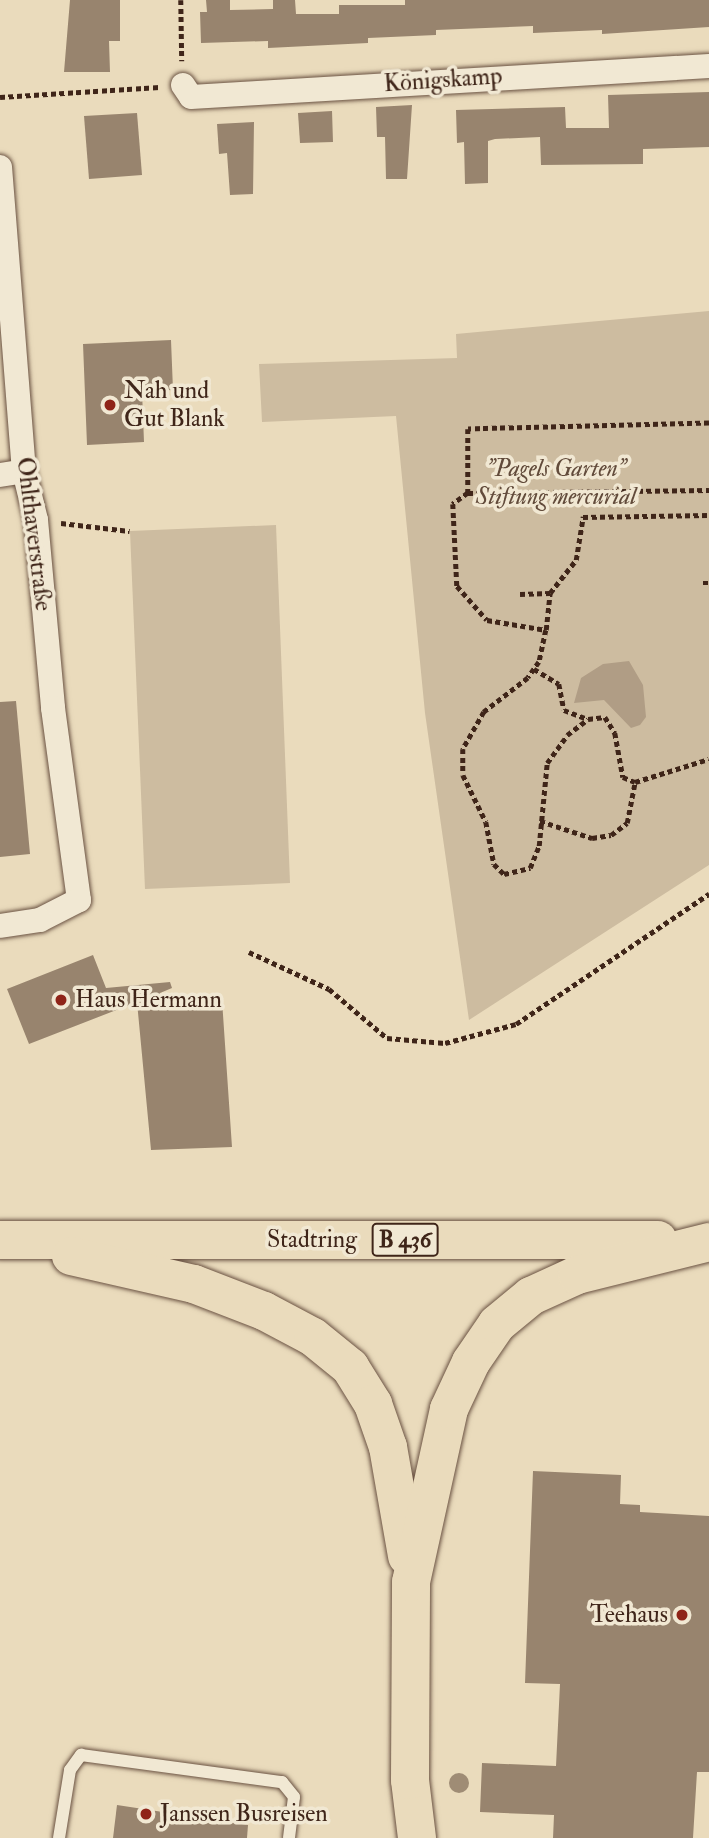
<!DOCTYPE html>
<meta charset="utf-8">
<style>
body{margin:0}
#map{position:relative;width:709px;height:1838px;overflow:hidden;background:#eadbbc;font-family:"IM FELL Double Pica",serif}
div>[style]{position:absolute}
.green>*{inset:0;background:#cdbca0}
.water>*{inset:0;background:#b09d85}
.building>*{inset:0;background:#98846e}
.path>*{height:4.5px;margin-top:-2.25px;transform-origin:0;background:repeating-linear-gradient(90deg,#3f2519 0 5px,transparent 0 8.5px)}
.roads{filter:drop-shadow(0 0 2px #6a5242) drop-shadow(0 0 2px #6a5242)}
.service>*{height:12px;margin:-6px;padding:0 6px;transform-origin:6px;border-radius:6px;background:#f1e8d3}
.minor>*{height:24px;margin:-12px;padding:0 12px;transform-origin:12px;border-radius:12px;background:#f1e8d3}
.trunk>*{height:38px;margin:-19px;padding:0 19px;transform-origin:19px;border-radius:19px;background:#eadbbc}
.trees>*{width:20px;height:20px;margin:-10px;border-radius:50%;background:#9f8c75}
.dots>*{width:19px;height:19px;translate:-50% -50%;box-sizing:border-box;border:4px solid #f1e8d3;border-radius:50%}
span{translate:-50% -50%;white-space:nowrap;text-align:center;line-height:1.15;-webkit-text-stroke:7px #f1e8d3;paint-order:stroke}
.shield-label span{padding:2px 5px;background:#f1e8d3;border:2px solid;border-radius:5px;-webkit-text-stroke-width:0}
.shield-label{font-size:23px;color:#3f2519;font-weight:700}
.street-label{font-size:24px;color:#3f2519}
.poi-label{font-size:24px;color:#3f2519}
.left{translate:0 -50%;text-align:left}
.right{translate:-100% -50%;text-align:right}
.park-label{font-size:24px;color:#624b3b;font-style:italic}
</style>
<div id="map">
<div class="green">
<div style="clip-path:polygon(709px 311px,709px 865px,469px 1020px,425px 713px,396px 416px,262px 422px,259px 364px,457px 358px,456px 334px)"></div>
<div style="clip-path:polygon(276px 525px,290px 883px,145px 889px,130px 531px)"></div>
</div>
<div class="water">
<div style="clip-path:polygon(629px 661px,643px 685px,646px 717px,640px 725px,631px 728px,604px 700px,574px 703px,581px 678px,603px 664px)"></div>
</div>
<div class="building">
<div style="clip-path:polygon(70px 0,120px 0,120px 41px,109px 41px,110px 72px,64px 72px)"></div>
<div style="clip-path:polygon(206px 0,230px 0,230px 10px,273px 9px,273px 0,295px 0,296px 14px,339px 14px,339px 5px,405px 5px,405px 0,709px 0,709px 27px,602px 34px,602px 30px,533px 33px,533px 26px,436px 30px,436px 35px,368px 38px,368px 43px,268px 48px,268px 41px,201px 43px,200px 12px,207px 12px)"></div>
<div style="clip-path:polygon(709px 92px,709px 147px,643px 149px,643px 164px,541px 165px,540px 137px,495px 139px,488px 141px,488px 183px,465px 184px,464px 142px,457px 143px,456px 110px,565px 107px,566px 128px,609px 128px,608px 95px)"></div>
<div style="clip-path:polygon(412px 105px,407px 179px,386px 179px,385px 137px,377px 137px,376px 107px)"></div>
<div style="clip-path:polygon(332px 111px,333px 142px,300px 143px,298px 113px)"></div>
<div style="clip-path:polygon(137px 113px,142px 175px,89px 179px,84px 116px)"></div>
<div style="clip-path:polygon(254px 122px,253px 194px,230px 195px,227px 153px,219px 154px,217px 124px)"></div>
<div style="clip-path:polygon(171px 340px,173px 390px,142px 391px,144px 442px,87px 445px,83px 344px)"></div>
<div style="clip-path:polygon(16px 701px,30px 854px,0 857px,0 702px)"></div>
<div style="clip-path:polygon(93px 955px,106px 988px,170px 982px,172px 988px,160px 993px,161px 1004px,222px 1000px,232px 1147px,151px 1150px,137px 1002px,29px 1044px,7px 989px)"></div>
<div style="clip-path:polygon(533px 1471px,621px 1475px,620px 1504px,640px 1505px,640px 1512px,709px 1516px,709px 1772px,697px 1772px,693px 1838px,553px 1838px,554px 1815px,480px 1812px,482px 1763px,556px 1766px,560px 1684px,525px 1683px)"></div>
<div style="clip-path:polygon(117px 1805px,248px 1825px,247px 1838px,113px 1838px)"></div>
</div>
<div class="path">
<div style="left:181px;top:0;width:61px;rotate:89.1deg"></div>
<div style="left:0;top:97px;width:160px;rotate:-3.6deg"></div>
<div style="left:709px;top:423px;width:241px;rotate:178.6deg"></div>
<div style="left:468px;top:429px;width:64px;rotate:90deg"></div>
<div style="left:468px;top:493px;width:19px;rotate:144deg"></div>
<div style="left:453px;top:504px;width:82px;rotate:87.2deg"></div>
<div style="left:457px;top:586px;width:45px;rotate:48.6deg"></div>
<div style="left:487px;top:620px;width:60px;rotate:9.6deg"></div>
<div style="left:546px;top:630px;width:37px;rotate:-84deg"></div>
<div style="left:550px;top:593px;width:42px;rotate:-51.8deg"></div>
<div style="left:576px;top:560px;width:44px;rotate:-80.8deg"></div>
<div style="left:583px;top:517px;width:126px;rotate:-0.9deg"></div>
<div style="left:468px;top:493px;width:241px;rotate:-0.7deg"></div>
<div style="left:61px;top:523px;width:69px;rotate:6.6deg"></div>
<div style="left:703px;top:583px;width:6px"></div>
<div style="left:520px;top:594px;width:30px;rotate:-2deg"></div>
<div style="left:546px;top:630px;width:33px;rotate:102deg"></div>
<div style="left:539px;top:662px;width:19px;rotate:125deg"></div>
<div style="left:528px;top:678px;width:56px;rotate:142.3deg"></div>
<div style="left:484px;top:712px;width:43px;rotate:119.6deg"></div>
<div style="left:463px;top:749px;width:26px;rotate:90deg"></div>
<div style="left:463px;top:775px;width:52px;rotate:63.9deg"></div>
<div style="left:486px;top:822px;width:43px;rotate:79.2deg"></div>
<div style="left:494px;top:864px;width:14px;rotate:45deg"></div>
<div style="left:504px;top:874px;width:27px;rotate:-13deg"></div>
<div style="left:530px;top:868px;width:24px;rotate:-68deg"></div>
<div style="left:539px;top:846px;width:83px;rotate:-84.5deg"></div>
<div style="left:547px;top:763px;width:34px;rotate:-54deg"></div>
<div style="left:567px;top:735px;width:26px;rotate:-37deg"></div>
<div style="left:588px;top:719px;width:17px;rotate:-7deg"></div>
<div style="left:605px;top:717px;width:19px;rotate:58deg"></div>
<div style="left:615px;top:733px;width:45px;rotate:79.7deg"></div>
<div style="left:623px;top:777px;width:13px;rotate:23deg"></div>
<div style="left:635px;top:782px;width:77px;rotate:-17.3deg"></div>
<div style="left:534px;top:669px;width:29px;rotate:31deg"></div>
<div style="left:559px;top:684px;width:26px;rotate:79deg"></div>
<div style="left:564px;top:710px;width:25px;rotate:21deg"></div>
<div style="left:540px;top:821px;width:55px;rotate:18.1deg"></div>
<div style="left:592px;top:838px;width:19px;rotate:-9deg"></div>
<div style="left:611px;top:835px;width:20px;rotate:-37deg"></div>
<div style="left:627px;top:823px;width:42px;rotate:-79deg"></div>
<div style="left:249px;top:952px;width:88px;rotate:24.8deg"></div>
<div style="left:329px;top:989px;width:76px;rotate:40.2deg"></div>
<div style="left:387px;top:1038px;width:58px;rotate:4.9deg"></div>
<div style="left:445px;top:1043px;width:73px;rotate:-15deg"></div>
<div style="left:516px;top:1024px;width:233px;rotate:-34deg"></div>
</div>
<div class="roads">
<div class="service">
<div style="left:59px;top:1838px;width:69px;rotate:-80.8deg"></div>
<div style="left:70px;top:1770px;width:19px;rotate:-54deg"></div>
<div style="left:81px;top:1755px;width:203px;rotate:7.7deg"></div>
<div style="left:282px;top:1782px;width:19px;rotate:51deg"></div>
<div style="left:294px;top:1797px;width:41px;rotate:97deg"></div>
</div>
<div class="minor">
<div style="left:183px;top:85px;width:14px;rotate:56deg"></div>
<div style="left:191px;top:97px;width:519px;rotate:-3.42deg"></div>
<div style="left:0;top:167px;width:305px;rotate:85.5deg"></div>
<div style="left:24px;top:471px;width:50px;rotate:76.2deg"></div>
<div style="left:36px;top:520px;width:189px;rotate:84.8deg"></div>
<div style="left:53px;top:708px;width:194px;rotate:82.3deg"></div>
<div style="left:79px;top:900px;width:44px;rotate:152.9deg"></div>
<div style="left:40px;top:920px;width:40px;rotate:171.5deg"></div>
<div style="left:0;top:475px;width:24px;rotate:-9deg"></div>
</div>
<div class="trunk">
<div style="left:0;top:1240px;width:658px"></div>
<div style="left:71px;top:1256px;width:126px;rotate:12.8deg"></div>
<div style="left:194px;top:1284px;width:75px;rotate:21.1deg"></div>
<div style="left:264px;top:1311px;width:55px;rotate:28deg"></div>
<div style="left:313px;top:1337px;width:48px;rotate:39deg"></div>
<div style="left:350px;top:1367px;width:44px;rotate:58.1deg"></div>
<div style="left:373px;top:1404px;width:46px;rotate:70.8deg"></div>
<div style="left:388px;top:1447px;width:111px;rotate:80.1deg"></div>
<div style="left:417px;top:1838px;width:58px;rotate:-96.9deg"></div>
<div style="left:410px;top:1780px;width:198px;rotate:-89.7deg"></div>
<div style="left:411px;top:1582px;width:177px;rotate:-77.6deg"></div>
<div style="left:449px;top:1409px;width:52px;rotate:-64.9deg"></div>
<div style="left:471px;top:1362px;width:46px;rotate:-55.6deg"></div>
<div style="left:497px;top:1324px;width:44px;rotate:-39.5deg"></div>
<div style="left:531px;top:1296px;width:51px;rotate:-24.5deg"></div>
<div style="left:577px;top:1275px;width:136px;rotate:-14deg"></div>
</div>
</div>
<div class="trees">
<div style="left:459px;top:1783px"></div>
</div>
<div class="dots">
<div style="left:110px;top:405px;background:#8f2418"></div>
<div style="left:61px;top:1000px;background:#8f2418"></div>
<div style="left:682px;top:1615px;background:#8f2418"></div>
<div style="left:146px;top:1814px;background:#8f2418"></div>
</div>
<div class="shield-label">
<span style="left:405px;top:1240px">B 436</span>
</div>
<div class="street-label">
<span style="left:443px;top:80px;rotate:-4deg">Königskamp</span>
<span style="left:34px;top:534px;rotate:83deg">Ohlthaverstraße</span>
<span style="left:312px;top:1240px">Stadtring</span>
</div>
<div class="poi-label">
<span class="left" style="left:124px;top:405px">Nah und<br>Gut Blank</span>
<span class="left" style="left:75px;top:1000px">Haus Hermann</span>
<span class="right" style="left:668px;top:1615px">Teehaus</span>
<span class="left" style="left:160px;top:1814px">Janssen Busreisen</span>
</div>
<div class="park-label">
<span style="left:556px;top:483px">"Pagels Garten"<br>Stiftung mercurial</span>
</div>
</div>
